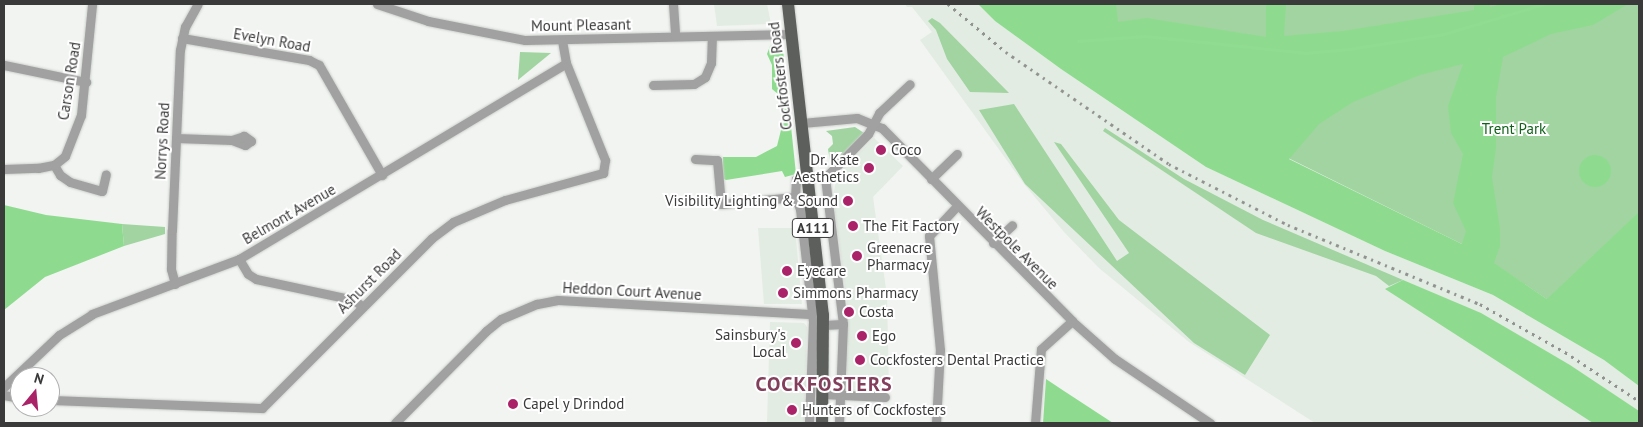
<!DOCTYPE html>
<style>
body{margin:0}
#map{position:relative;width:1643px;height:427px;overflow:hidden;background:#f1f4f1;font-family:"PT Sans",sans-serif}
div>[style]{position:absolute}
.built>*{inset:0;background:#e2ece2}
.green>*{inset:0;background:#a1d4a0}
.forest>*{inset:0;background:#8edb8f}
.round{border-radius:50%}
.stream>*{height:2.5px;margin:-1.25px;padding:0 1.25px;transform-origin:1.25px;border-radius:1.25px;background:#90dd91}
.roads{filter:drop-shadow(0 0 1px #cccfcc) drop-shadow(0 0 1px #cccfcc)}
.minor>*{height:9px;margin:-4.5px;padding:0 4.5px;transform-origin:4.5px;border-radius:4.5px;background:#a0a1a0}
.primary>*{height:12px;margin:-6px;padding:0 6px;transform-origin:6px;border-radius:6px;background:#5c5f5c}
.rail>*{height:2.5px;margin-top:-1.25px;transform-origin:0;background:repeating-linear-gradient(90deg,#919391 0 2.5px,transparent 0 7.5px)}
.dots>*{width:14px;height:14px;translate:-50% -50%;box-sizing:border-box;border:2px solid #fff;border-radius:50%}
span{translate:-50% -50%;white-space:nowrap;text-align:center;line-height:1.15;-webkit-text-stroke:4px #fff;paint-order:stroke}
.shield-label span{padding:1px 4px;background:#fff;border:1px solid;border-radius:4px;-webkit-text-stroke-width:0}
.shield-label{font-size:14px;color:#393a39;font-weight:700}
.street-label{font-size:15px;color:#393a39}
.park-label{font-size:15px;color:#11611b}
.poi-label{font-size:15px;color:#393a39}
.left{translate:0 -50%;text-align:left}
.right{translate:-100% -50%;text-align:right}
.district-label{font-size:20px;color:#823e5b;font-weight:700;letter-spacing:1px}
.frame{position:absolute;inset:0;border:5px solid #393a39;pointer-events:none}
.north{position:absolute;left:10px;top:367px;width:50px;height:50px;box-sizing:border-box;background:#fff;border:1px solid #b0b0b0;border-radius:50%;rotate:17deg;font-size:14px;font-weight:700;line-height:20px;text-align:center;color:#393a39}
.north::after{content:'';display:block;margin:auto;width:18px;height:22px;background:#aa2369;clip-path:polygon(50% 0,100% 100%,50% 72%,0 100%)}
</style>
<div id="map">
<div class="built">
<div style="clip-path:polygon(714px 4px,767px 4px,771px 24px,717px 26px)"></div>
<div style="clip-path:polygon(905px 4px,978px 4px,995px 21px,1061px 69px,1206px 167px,1385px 251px,1493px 295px,1604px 360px,1639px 386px,1639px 423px,1315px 423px,1189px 342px,1099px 268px,1064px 232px,1024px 184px,920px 40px,932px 32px,912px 7px,907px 7px)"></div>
<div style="clip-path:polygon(874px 138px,903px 166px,873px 197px,887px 296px,889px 391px,847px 390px,847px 301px,833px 197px,837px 175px)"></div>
<div style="clip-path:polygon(758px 228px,795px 228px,802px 304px,764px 304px)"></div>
<div style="clip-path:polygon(770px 322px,804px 323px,807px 327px,804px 423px,767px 423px)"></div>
</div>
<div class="green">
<div style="clip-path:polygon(999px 4px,1639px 4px,1639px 361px,1472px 249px,1023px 27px)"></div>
<div style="clip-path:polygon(932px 18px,940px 23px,1009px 93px,970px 92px,947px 59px,936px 30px,928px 21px)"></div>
<div style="clip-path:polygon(520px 52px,551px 53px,518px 80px)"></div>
<div style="clip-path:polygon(1014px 104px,1117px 261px,1129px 253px,1054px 142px,1061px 144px,1119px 220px,1270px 335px,1245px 375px,1194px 343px,1025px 184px,979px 110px)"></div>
<div style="clip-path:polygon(855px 127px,864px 133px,831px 167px,828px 149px,833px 144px,832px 136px,826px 131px)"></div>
<div style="clip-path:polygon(1105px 128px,1184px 179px,1263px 220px,1403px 280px,1389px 286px,1376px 276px,1256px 233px,1103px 131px)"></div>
<div style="clip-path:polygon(122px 224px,165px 227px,165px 234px,124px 246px)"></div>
</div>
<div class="forest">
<div style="clip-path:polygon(evenodd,978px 4px,1116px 4px,1118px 22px,1147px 18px,1266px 37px,1266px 4px,1286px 4px,1284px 36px,1343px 31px,1474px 10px,1474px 4px,1490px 4px,1490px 7px,1502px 4px,1628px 4px,1593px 25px,1551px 34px,1503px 57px,1496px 98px,1496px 148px,1492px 177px,1500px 229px,1500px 246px,1494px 263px,1547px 299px,1639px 212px,1639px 386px,1604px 360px,1493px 295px,1385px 251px,1206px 167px,1061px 69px,995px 21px,978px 4px,1463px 64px,1448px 106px,1451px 133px,1463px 154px,1453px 203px,1466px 231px,1462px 244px,1289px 159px,1319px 124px,1353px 102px,1420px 75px,1463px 64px)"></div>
<div style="clip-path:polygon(777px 42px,783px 50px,796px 174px,785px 177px,782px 171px,726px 180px,722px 178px,723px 157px,756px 157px,777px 146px,784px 118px,784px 99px,772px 89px,772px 65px,767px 54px,770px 46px)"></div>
<div class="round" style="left:1579px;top:155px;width:32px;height:32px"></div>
<div style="clip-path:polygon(4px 205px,46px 215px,122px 224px,124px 246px,45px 277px,4px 310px)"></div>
<div style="clip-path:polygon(1403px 280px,1481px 313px,1570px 365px,1639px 411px,1639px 423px,1593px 423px,1385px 289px)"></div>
<div style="clip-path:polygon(1046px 379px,1064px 391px,1113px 423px,1043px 423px)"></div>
</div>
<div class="stream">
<div style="left:1078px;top:41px;width:67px;rotate:-4.3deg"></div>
<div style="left:1145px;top:36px;width:162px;rotate:6deg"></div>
<div style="left:1306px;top:53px;width:43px;rotate:-5.3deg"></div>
<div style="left:1349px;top:49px;width:96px;rotate:-9deg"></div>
<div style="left:1444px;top:34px;width:104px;rotate:-16.7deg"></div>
</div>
<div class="roads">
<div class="minor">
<div style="left:377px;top:4px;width:54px;rotate:18.4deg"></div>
<div style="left:428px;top:21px;width:99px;rotate:11.1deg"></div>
<div style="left:525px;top:40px;width:266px;rotate:-1.3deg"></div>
<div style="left:673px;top:4px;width:32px;rotate:86deg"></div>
<div style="left:182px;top:38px;width:129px;rotate:9.8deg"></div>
<div style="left:309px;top:60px;width:11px;rotate:27deg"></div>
<div style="left:319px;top:65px;width:127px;rotate:60.2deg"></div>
<div style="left:4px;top:65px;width:84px;rotate:11.7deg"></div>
<div style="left:653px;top:85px;width:41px;rotate:-1.4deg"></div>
<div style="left:694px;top:84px;width:13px;rotate:-32deg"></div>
<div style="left:705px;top:77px;width:15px;rotate:-67deg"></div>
<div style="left:711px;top:63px;width:27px;rotate:-88deg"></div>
<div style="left:802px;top:123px;width:55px;rotate:-5.2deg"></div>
<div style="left:857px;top:118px;width:27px;rotate:22deg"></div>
<div style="left:882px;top:128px;width:271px;rotate:45.4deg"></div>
<div style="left:1072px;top:321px;width:57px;rotate:41.5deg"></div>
<div style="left:1115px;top:359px;width:115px;rotate:34deg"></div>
<div style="left:176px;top:138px;width:56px;rotate:2deg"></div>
<div style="left:232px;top:140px;width:14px;rotate:21deg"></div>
<div style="left:245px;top:145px;width:7px;rotate:-34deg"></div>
<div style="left:251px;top:141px;width:9px;rotate:-144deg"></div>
<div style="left:244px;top:136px;width:13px;rotate:162deg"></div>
<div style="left:695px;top:159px;width:22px;rotate:3deg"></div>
<div style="left:717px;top:160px;width:44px;rotate:84.8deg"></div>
<div style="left:721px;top:204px;width:74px;rotate:-5.4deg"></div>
<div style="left:54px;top:165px;width:12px;rotate:59deg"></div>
<div style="left:60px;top:175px;width:12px;rotate:35deg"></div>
<div style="left:70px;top:182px;width:33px;rotate:16deg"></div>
<div style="left:102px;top:191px;width:17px;rotate:-77deg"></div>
<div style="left:4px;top:169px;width:34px;rotate:-2deg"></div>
<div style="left:38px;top:168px;width:16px;rotate:-11deg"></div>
<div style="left:54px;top:165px;width:14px;rotate:-39deg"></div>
<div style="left:65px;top:156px;width:44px;rotate:-68.7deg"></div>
<div style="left:81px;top:115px;width:112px;rotate:-84.3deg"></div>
<div style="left:807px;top:174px;width:12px;rotate:156deg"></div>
<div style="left:796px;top:179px;width:18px;rotate:93deg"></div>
<div style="left:795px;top:197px;width:13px;rotate:67deg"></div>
<div style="left:800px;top:209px;width:114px;rotate:83.4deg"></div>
<div style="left:813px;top:322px;width:101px;rotate:92.3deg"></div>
<div style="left:931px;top:179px;width:36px;rotate:-44deg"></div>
<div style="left:993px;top:243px;width:26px;rotate:-43deg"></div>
<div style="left:239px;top:259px;width:17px;rotate:59deg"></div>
<div style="left:248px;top:274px;width:9px;rotate:32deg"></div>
<div style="left:256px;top:279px;width:100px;rotate:12.1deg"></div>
<div style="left:354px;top:300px;width:11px;rotate:38deg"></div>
<div style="left:175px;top:284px;width:16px;rotate:-105deg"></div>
<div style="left:171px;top:269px;width:39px;rotate:-89deg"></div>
<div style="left:172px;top:230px;width:180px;rotate:-87.5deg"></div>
<div style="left:180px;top:50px;width:24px;rotate:-78deg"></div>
<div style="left:185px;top:27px;width:26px;rotate:-61deg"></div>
<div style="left:824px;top:325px;width:19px;rotate:-3deg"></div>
<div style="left:4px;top:387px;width:76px;rotate:-43.4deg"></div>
<div style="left:59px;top:335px;width:39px;rotate:-32deg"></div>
<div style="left:92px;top:314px;width:157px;rotate:-20.5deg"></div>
<div style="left:239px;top:259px;width:381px;rotate:-30.9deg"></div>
<div style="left:566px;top:63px;width:23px;rotate:-100deg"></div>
<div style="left:823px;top:394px;width:62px;rotate:2.8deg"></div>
<div style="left:4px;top:395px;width:16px;rotate:11deg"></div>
<div style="left:50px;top:400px;width:212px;rotate:2.2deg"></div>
<div style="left:262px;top:408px;width:240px;rotate:-45deg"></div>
<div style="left:432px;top:238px;width:26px;rotate:-37deg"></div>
<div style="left:453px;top:222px;width:56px;rotate:-22.9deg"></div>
<div style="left:505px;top:200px;width:102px;rotate:-15.4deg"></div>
<div style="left:603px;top:173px;width:13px;rotate:-81deg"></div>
<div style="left:605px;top:160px;width:105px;rotate:-111.9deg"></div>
<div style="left:395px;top:423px;width:129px;rotate:-45.3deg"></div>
<div style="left:486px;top:331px;width:19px;rotate:-39deg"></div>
<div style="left:501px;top:319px;width:39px;rotate:-23deg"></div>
<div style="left:537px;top:304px;width:21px;rotate:-11deg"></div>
<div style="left:558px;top:300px;width:265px;rotate:3.2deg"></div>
<div style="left:839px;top:423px;width:99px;rotate:-87.7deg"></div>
<div style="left:843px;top:324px;width:147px;rotate:-97deg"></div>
<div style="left:825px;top:178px;width:62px;rotate:-45.7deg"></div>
<div style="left:868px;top:134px;width:24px;rotate:-62deg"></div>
<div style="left:879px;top:113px;width:42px;rotate:-43.1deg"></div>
<div style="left:936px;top:423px;width:73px;rotate:-86.9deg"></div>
<div style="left:940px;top:350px;width:115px;rotate:-95.5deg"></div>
<div style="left:929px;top:236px;width:41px;rotate:-47deg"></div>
<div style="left:1035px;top:423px;width:74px;rotate:-85.4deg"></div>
<div style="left:1041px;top:349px;width:42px;rotate:-42.1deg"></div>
</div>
<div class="primary">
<div style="left:788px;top:4px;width:313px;rotate:83.6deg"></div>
<div style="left:823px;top:315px;width:108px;rotate:90.5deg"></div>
</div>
</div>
<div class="rail">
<div style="left:948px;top:4px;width:75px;rotate:39.6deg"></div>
<div style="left:1006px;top:52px;width:198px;rotate:34.5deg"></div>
<div style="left:1169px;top:164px;width:134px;rotate:27.1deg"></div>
<div style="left:1288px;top:225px;width:208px;rotate:22.4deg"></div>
<div style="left:1480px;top:304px;width:98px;rotate:29.5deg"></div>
<div style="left:1565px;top:352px;width:89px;rotate:33.5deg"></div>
</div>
<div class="dots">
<div style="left:881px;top:150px;background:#aa2369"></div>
<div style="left:869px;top:168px;background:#aa2369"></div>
<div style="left:848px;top:201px;background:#aa2369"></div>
<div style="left:853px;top:226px;background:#aa2369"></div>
<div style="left:857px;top:256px;background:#aa2369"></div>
<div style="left:787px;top:271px;background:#aa2369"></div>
<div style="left:783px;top:293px;background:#aa2369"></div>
<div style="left:849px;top:312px;background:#aa2369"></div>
<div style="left:862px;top:336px;background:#aa2369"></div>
<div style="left:796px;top:343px;background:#aa2369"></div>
<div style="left:860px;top:360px;background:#aa2369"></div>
<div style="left:513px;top:404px;background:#aa2369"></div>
<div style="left:792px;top:410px;background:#aa2369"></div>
</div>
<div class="shield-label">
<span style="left:813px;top:228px">A111</span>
</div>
<div class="street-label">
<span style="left:581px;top:25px;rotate:-1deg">Mount Pleasant</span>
<span style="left:272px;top:40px;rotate:10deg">Evelyn Road</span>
<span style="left:780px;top:76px;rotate:-97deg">Cockfosters Road</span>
<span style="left:69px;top:81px;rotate:-81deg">Carson Road</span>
<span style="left:162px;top:141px;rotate:-87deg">Norrys Road</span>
<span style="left:289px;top:214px;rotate:-30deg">Belmont Avenue</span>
<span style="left:1017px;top:248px;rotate:45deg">Westpole Avenue</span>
<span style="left:369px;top:281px;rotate:-45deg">Ashurst Road</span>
<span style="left:632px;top:291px;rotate:3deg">Heddon Court Avenue</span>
</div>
<div class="park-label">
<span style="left:1514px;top:129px">Trent Park</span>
</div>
<div class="poi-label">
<span class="left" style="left:891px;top:150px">Coco</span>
<span class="right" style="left:859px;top:168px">Dr. Kate<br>Aesthetics</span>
<span class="right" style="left:838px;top:201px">Visibility Lighting &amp; Sound</span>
<span class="left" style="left:863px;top:226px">The Fit Factory</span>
<span class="left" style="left:867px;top:256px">Greenacre<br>Pharmacy</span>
<span class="left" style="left:797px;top:271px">Eyecare</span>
<span class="left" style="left:793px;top:293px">Simmons Pharmacy</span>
<span class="left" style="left:859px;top:312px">Costa</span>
<span class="right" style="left:786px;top:343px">Sainsbury's<br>Local</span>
<span class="left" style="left:872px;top:336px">Ego</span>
<span class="left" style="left:870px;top:360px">Cockfosters Dental Practice</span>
<span class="left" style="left:523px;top:404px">Capel y Drindod</span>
<span class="left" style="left:802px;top:410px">Hunters of Cockfosters</span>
</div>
<div class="district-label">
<span style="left:824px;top:384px">COCKFOSTERS</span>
</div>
<div class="frame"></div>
<div class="north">N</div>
</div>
